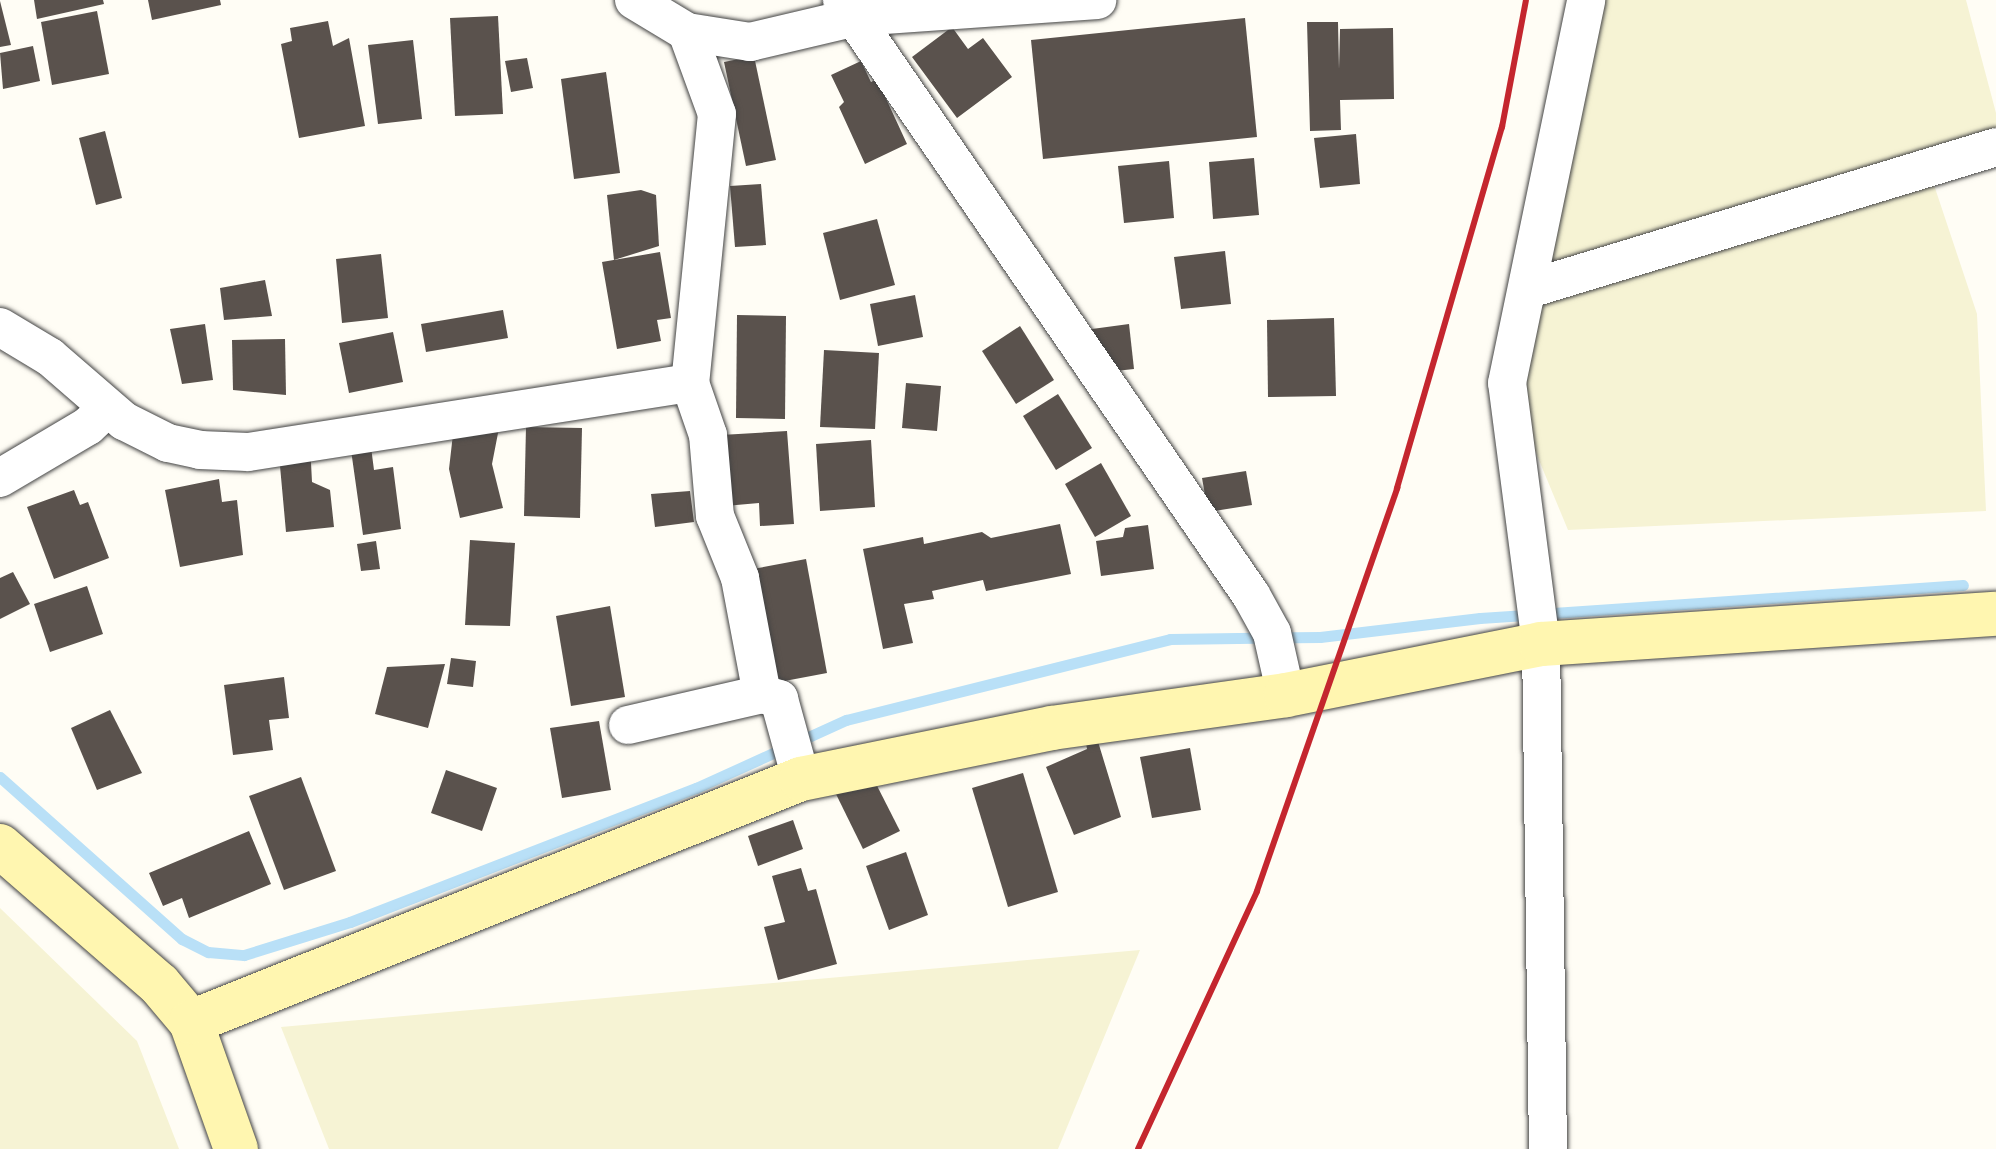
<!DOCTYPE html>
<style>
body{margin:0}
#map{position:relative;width:1996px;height:1149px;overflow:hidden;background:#fffdf5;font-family:"Source Serif 4",serif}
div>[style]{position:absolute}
.farmland>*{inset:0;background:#f6f3d4}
.stream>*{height:11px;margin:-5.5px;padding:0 5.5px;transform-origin:5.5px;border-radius:5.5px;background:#b9e0f7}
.building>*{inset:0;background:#5a524d}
.roads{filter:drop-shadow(0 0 2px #444) drop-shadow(0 0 2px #444)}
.street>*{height:38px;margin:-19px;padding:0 19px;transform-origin:19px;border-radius:19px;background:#fff}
.secondary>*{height:44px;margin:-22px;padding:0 22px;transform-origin:22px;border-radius:22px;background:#fff6b0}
.rail>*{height:6px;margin:-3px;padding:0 3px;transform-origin:3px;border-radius:3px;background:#c4262e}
span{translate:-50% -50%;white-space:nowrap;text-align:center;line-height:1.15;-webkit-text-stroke:8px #fff;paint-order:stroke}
</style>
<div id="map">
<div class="farmland">
<div style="clip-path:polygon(1582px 0,1966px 0,1996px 113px,1996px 149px,1548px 270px)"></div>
<div style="clip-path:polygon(1929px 170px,1977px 314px,1986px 511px,1568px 530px,1507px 383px,1525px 306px)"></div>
<div style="clip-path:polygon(0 908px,137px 1041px,179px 1149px,0 1149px)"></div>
<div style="clip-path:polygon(1140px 950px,1058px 1149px,329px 1149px,281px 1027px)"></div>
</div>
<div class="stream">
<div style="left:0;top:777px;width:244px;rotate:41.7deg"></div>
<div style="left:182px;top:939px;width:29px;rotate:27deg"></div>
<div style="left:208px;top:952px;width:36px;rotate:5deg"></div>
<div style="left:244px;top:955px;width:111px;rotate:-17.3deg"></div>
<div style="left:350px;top:922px;width:371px;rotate:-21.2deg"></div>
<div style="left:696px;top:788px;width:165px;rotate:-24.4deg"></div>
<div style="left:846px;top:720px;width:334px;rotate:-14deg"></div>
<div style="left:1170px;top:639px;width:150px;rotate:-0.8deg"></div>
<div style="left:1320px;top:637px;width:161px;rotate:-6.8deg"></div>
<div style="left:1480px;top:618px;width:484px;rotate:-3.9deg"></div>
</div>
<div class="building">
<div style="clip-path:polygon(34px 0,103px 0,104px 4px,37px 19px)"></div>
<div style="clip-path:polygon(148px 0,220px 0,221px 5px,152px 20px)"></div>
<div style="clip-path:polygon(0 1px,11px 45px,0 47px)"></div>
<div style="clip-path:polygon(97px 11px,109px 74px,52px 85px,41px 22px)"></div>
<div style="clip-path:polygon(498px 16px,503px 114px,455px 116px,450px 18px)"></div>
<div style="clip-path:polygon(1245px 18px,1257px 137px,1043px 159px,1031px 40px)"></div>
<div style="clip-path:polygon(328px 21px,333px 46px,349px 38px,365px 126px,299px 138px,281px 44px,292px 41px,290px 28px)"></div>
<div style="clip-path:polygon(1307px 22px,1338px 22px,1339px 69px,1340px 29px,1393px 28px,1394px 99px,1340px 100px,1341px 130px,1310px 131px)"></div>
<div style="clip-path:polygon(952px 27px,968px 49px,983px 38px,1012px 77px,957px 118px,912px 57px)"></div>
<div style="clip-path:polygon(413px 40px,422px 119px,378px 124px,368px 45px)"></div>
<div style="clip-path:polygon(33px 46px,40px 81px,3px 89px,0 53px)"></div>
<div style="clip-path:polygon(754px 56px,776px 160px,746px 166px,724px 62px)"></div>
<div style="clip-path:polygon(527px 58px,533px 88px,511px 92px,505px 61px)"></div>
<div style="clip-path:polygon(861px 61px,871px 82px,877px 79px,907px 144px,865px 164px,839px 107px,844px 102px,831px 75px)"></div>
<div style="clip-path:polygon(606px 72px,620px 173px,574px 179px,561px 79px)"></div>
<div style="clip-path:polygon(105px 131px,122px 198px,96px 205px,79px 138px)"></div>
<div style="clip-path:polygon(1356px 134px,1360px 184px,1320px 188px,1314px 138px)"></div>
<div style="clip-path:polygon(1254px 158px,1259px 215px,1213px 219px,1209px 162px)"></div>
<div style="clip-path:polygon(1169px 161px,1174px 218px,1124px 223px,1118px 166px)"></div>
<div style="clip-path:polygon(761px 184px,766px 245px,735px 247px,730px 186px)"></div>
<div style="clip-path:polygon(641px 190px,656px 195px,659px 246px,614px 260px,607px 195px)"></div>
<div style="clip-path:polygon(877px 219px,895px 285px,840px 300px,823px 233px)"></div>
<div style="clip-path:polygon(1225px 251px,1231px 304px,1181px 309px,1174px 257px)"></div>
<div style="clip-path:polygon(660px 252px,671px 318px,657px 320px,661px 341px,617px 349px,602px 262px)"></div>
<div style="clip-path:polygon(381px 254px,388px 318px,342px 323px,336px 259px)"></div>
<div style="clip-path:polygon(265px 280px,272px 316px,224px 320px,220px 288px)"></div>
<div style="clip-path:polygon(915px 295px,923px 337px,878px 346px,870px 304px)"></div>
<div style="clip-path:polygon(503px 310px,508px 338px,426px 352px,421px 324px)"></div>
<div style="clip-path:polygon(737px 315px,786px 316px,785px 419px,736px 418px)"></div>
<div style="clip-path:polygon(1334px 318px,1336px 396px,1268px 397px,1267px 320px)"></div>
<div style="clip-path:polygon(205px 324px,213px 380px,182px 384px,170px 329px)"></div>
<div style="clip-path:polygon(1129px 324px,1134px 369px,1097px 373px,1092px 329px)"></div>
<div style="clip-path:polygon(1020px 326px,1054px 380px,1016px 404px,982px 351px)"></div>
<div style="clip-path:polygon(393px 332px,403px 382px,349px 393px,339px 343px)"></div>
<div style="clip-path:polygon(285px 339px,286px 395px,233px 390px,232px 340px)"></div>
<div style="clip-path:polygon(824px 350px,879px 353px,875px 429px,820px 427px)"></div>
<div style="clip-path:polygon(906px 383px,941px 386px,937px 431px,902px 428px)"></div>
<div style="clip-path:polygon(1058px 394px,1092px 448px,1056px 470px,1023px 416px)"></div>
<div style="clip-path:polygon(526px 427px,582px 428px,580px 518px,524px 516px)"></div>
<div style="clip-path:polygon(499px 428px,492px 464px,503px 508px,460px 518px,449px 469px,453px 434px)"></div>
<div style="clip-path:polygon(787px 431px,794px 524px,760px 526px,759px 503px,725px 506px,721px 435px)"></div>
<div style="clip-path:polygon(871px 440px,875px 507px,820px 511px,816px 444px)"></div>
<div style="clip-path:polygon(310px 443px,312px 482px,330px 490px,334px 527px,286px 532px,279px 455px)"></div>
<div style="clip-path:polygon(371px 447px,374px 470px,393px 467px,401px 529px,363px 535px,351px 450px)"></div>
<div style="clip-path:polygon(1101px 463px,1131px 516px,1095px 537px,1065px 484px)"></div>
<div style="clip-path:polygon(1246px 471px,1252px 505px,1208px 512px,1202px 478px)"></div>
<div style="clip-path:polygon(219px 479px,222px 502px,237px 500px,243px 555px,180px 567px,165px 490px)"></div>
<div style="clip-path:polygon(74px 490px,80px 505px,88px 502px,109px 558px,54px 579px,27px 507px)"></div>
<div style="clip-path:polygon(690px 491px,694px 522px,655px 527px,651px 494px)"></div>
<div style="clip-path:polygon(1060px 524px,1071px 574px,986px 591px,983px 580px,932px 591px,934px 599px,904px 604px,913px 643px,883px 649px,863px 549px,923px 537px,924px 544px,982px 532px,991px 538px)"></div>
<div style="clip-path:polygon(1148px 525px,1154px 569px,1101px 576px,1096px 541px,1123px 537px,1125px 528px)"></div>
<div style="clip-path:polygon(470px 540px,515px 543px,510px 626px,465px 625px)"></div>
<div style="clip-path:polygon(376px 541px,380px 569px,361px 571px,357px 544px)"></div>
<div style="clip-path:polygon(806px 559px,827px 673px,774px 683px,753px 569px)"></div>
<div style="clip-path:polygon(13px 572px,30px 604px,0 619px,0 578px)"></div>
<div style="clip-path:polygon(87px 586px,103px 634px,50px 652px,34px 604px)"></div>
<div style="clip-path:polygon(610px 606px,625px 697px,571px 706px,556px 616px)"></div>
<div style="clip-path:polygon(451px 658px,476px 661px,473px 687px,447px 684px)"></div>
<div style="clip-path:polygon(445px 664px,428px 728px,375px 714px,387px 667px)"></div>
<div style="clip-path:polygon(284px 677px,289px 718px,269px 720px,273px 750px,233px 755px,224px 685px)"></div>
<div style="clip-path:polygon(110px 710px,142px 773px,97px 790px,71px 728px)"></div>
<div style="clip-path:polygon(599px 721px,611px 790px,562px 798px,550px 728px)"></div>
<div style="clip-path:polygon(1096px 735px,1121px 817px,1074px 835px,1046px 767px,1087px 749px,1085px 738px)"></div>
<div style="clip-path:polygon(1190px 748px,1201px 810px,1152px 818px,1140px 757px)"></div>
<div style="clip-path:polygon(446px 770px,497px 788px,482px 831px,431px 813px)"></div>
<div style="clip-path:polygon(869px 770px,900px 831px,863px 849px,833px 788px)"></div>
<div style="clip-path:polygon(1023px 773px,1058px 892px,1008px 907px,972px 788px)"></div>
<div style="clip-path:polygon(301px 777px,336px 871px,284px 890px,249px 796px)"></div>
<div style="clip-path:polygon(793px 820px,803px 849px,758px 866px,748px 836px)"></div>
<div style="clip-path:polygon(249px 831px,271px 884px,189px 918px,182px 898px,163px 906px,149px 873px)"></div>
<div style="clip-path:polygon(906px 852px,928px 915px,889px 930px,866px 866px)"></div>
<div style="clip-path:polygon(801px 868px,808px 891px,816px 889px,837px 964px,778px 980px,764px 927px,785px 922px,772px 876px)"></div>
</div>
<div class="roads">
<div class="street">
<div style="left:634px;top:0;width:62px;rotate:31.1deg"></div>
<div style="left:687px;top:32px;width:64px;rotate:9deg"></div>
<div style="left:750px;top:42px;width:109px;rotate:-13.3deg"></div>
<div style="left:856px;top:17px;width:242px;rotate:-4deg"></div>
<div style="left:842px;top:0;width:722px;rotate:55.5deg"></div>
<div style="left:1251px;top:595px;width:43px;rotate:61.1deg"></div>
<div style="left:1272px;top:633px;width:64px;rotate:77.3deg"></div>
<div style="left:687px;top:32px;width:87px;rotate:69.9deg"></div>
<div style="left:717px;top:114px;width:270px;rotate:95.7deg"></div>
<div style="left:690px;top:383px;width:55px;rotate:70.9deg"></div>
<div style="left:708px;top:435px;width:81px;rotate:85.1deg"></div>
<div style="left:715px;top:516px;width:67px;rotate:68deg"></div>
<div style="left:740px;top:578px;width:118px;rotate:79.3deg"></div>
<div style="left:762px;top:694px;width:18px;rotate:16deg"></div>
<div style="left:779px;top:699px;width:83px;rotate:74.6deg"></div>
<div style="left:1529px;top:289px;width:488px;rotate:-16.9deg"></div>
<div style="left:0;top:327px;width:58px;rotate:31deg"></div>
<div style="left:50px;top:357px;width:98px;rotate:40.9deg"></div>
<div style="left:124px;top:421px;width:49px;rotate:26.6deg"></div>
<div style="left:168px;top:443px;width:33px;rotate:12deg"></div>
<div style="left:200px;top:450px;width:48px;rotate:2.4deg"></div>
<div style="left:248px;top:452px;width:447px;rotate:-8.9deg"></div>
<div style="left:0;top:478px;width:102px;rotate:-30.6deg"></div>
<div style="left:88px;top:426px;width:25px;rotate:-43deg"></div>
<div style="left:628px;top:725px;width:138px;rotate:-13deg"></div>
<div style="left:1548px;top:1149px;width:505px;rotate:-90.79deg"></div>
<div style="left:1541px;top:644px;width:263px;rotate:-97.4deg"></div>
<div style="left:1507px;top:383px;width:391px;rotate:-78.3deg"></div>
</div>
<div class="secondary">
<div style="left:0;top:846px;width:211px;rotate:41deg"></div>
<div style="left:159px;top:984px;width:50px;rotate:49.9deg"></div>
<div style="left:191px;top:1022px;width:135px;rotate:70.5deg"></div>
<div style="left:191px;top:1022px;width:657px;rotate:-21.72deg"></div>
<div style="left:801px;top:779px;width:256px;rotate:-11.5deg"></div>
<div style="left:1052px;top:728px;width:236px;rotate:-8deg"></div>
<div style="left:1286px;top:695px;width:260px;rotate:-11.3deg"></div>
<div style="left:1541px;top:644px;width:456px;rotate:-3.8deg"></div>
</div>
</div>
<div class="rail">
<div style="left:1138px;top:1149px;width:284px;rotate:-65.2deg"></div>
<div style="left:1257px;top:891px;width:427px;rotate:-70.8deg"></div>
<div style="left:1397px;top:488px;width:376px;rotate:-73.8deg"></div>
<div style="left:1502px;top:127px;width:129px;rotate:-79.3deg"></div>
</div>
</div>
